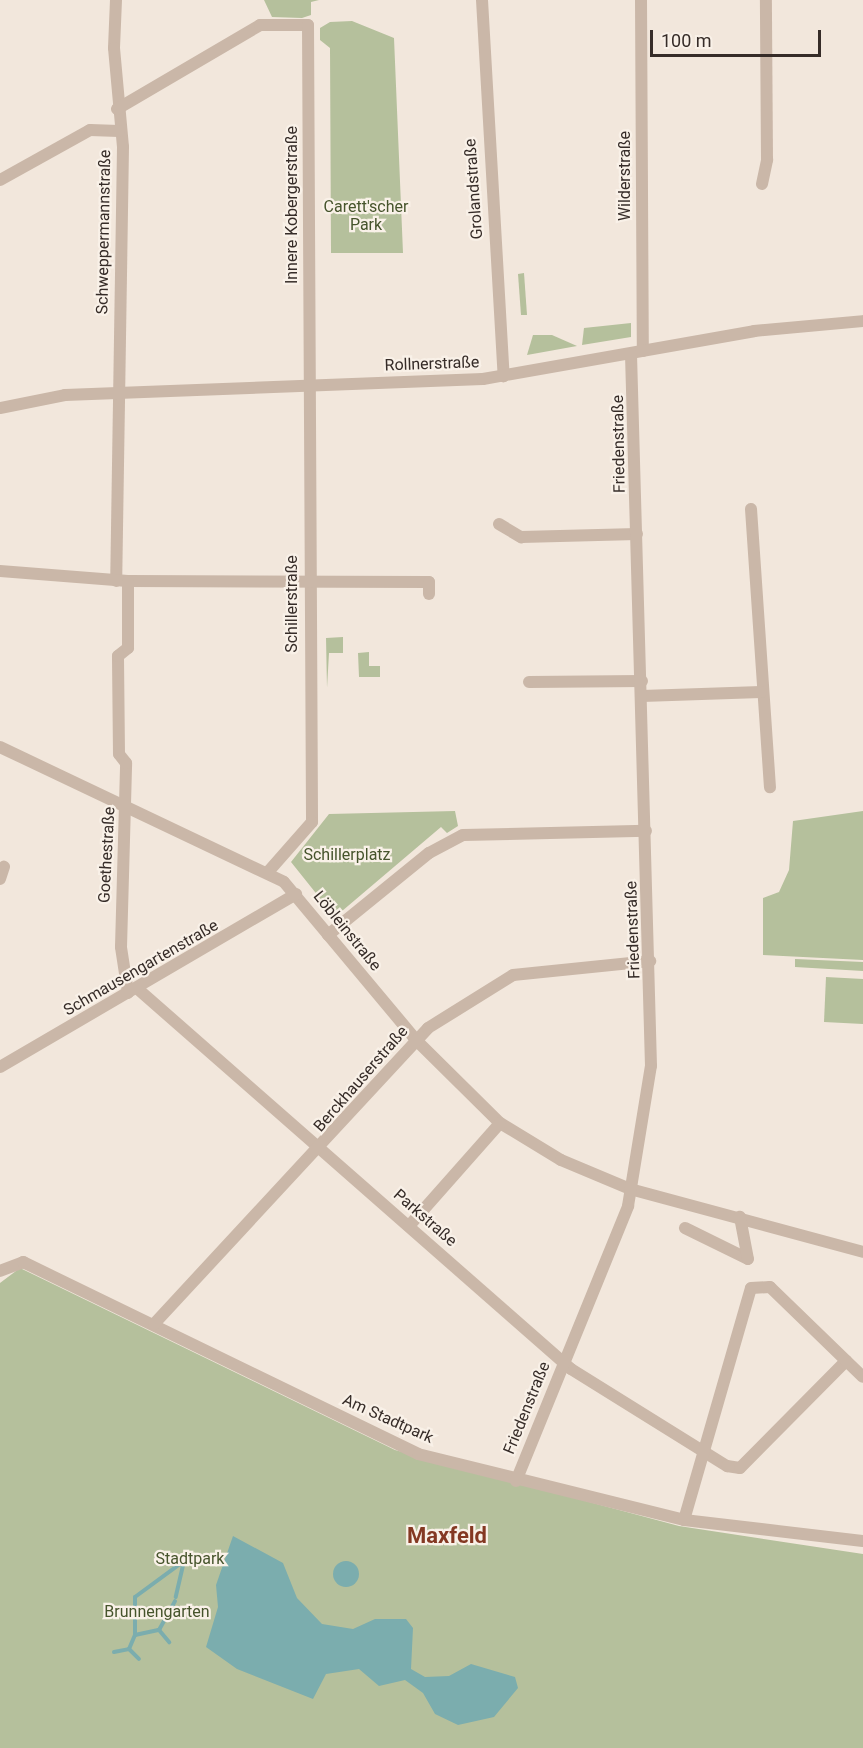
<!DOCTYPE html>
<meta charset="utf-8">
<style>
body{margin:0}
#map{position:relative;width:863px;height:1748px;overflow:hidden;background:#f2e7dc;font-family:Roboto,sans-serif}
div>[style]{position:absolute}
.green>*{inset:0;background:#b5c09c}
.water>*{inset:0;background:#7badae}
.round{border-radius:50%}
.stream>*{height:4px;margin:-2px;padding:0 2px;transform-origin:2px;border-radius:2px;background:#7badae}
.minor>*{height:12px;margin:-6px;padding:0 6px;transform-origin:6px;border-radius:6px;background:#cab7a8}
span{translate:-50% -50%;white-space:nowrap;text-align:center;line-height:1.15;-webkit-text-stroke:4.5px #f9f1e8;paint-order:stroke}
.street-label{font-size:16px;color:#362c28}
.park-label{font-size:16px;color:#46542c}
.district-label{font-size:22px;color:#843822;font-weight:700}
.scale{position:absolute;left:650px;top:30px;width:171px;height:27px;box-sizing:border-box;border:3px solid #362c28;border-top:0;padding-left:8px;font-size:18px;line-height:21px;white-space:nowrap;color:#362c28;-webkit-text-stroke:4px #f9f1e8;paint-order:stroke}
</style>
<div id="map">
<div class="green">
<div style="clip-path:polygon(264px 0,319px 0,311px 2px,311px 15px,302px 18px,272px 17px)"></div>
<div style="clip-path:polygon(352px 21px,394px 38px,403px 253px,331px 253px,330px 48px,320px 40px,320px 28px,330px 22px)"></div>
<div style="clip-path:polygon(524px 273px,527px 315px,521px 315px,518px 274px)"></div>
<div style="clip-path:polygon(631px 323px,631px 337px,582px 345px,584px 328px)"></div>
<div style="clip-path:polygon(533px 335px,552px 335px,577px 346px,527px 355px)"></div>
<div style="clip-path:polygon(343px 637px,343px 653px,329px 653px,327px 688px,326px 638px)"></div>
<div style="clip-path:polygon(369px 652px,369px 666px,380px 666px,380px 677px,359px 677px,358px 653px)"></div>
<div style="clip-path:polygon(455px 811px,458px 826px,447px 833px,441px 827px,335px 917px,291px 862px,329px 814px)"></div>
<div style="clip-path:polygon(863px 811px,863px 960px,763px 955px,763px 898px,779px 892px,789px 870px,793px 821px)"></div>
<div style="clip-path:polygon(795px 959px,863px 962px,863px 971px,795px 967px)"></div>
<div style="clip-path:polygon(826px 977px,863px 979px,863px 1024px,824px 1022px)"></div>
<div style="clip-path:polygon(20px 1268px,395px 1450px,679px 1526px,863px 1554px,863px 1748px,0 1748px,0 1283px)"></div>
</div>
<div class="water">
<div style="clip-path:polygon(233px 1536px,283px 1563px,297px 1598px,322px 1624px,353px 1629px,375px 1619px,406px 1619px,413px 1628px,411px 1669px,425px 1677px,449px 1676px,471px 1664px,515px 1677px,518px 1688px,494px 1717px,458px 1725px,435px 1714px,423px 1693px,405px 1680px,379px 1686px,359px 1669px,326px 1674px,313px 1699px,237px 1669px,206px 1647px,218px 1607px,216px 1585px)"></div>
<div class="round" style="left:333px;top:1561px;width:26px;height:26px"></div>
</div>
<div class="stream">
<div style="left:159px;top:1630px;width:16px;rotate:50deg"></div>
<div style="left:135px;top:1635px;width:25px;rotate:-12deg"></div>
<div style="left:159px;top:1630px;width:33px;rotate:-61deg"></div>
<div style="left:129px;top:1649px;width:15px;rotate:-67deg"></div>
<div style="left:135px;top:1635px;width:38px;rotate:-90deg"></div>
<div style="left:135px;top:1597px;width:61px;rotate:-36.3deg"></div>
<div style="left:184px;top:1561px;width:37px;rotate:103deg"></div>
<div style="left:129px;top:1649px;width:14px;rotate:45deg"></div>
<div style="left:114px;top:1652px;width:15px;rotate:-11deg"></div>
</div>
<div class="minor">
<div style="left:116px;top:0;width:48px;rotate:92.4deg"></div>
<div style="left:114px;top:48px;width:99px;rotate:84.8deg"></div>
<div style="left:123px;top:147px;width:434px;rotate:90.9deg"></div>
<div style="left:482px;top:0;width:377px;rotate:86.7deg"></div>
<div style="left:641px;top:0;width:351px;rotate:89.7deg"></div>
<div style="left:117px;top:109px;width:166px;rotate:-30.4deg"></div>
<div style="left:260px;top:25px;width:48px"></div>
<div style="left:308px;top:25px;width:797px;rotate:89.71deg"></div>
<div style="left:312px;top:822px;width:65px;rotate:131.3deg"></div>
<div style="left:0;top:180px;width:103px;rotate:-29.1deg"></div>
<div style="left:90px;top:130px;width:29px;rotate:2deg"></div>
<div style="left:762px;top:184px;width:25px;rotate:-78deg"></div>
<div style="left:767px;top:160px;width:160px;rotate:-90.4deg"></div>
<div style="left:0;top:408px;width:66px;rotate:-11.3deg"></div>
<div style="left:65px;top:395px;width:418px;rotate:-2.2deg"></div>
<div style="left:483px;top:379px;width:275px;rotate:-10deg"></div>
<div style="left:754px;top:331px;width:109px;rotate:-5.2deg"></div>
<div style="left:751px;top:509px;width:279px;rotate:86.1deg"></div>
<div style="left:499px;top:524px;width:26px;rotate:31deg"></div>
<div style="left:521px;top:537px;width:116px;rotate:-1.5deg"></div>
<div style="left:0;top:571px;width:128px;rotate:4.5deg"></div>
<div style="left:128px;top:581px;width:301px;rotate:0.2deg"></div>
<div style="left:429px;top:582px;width:12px;rotate:90deg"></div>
<div style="left:529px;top:682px;width:113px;rotate:-0.5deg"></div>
<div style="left:642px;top:696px;width:119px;rotate:-1.9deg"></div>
<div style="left:0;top:747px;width:314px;rotate:25.4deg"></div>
<div style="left:284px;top:882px;width:207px;rotate:50.1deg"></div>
<div style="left:417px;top:1041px;width:117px;rotate:44.7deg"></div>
<div style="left:500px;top:1123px;width:71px;rotate:31.2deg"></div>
<div style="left:561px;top:1160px;width:75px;rotate:22.8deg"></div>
<div style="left:630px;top:1189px;width:241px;rotate:15.1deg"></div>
<div style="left:0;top:879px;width:13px;rotate:-72deg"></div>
<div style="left:328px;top:935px;width:130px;rotate:-39.1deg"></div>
<div style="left:429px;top:853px;width:38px;rotate:-28deg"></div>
<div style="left:463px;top:835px;width:183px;rotate:-1.3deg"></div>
<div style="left:139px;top:990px;width:575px;rotate:41.26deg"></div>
<div style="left:571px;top:1369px;width:184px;rotate:31.9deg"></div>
<div style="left:727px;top:1466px;width:13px;rotate:9deg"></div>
<div style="left:740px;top:1468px;width:151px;rotate:-45.3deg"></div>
<div style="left:128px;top:993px;width:47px;rotate:-98.7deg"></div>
<div style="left:121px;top:947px;width:184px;rotate:-88.4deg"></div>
<div style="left:126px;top:763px;width:11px;rotate:-128deg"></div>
<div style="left:119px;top:754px;width:98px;rotate:-90.6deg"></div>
<div style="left:118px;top:656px;width:13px;rotate:-39deg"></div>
<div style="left:128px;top:648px;width:67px;rotate:-90deg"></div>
<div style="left:0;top:1067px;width:343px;rotate:-30.3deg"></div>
<div style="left:409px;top:1226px;width:137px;rotate:-48.5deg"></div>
<div style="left:685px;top:1228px;width:70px;rotate:26.2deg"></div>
<div style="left:748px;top:1259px;width:43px;rotate:-100.8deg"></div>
<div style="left:0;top:1271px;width:25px;rotate:-21deg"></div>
<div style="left:23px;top:1262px;width:439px;rotate:25.9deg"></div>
<div style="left:418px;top:1454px;width:274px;rotate:13.9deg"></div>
<div style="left:684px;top:1520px;width:180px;rotate:6.7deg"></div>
<div style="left:154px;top:1324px;width:403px;rotate:-47.2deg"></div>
<div style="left:428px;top:1028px;width:100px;rotate:-31.9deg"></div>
<div style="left:513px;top:975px;width:138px;rotate:-5.8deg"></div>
<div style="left:516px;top:1481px;width:297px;rotate:-67.8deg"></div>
<div style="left:628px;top:1206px;width:142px;rotate:-80.7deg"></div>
<div style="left:651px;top:1066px;width:712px;rotate:-91.61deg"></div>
<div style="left:684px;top:1520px;width:241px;rotate:-73.9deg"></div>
<div style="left:751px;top:1288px;width:19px;rotate:-3deg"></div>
<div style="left:770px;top:1287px;width:129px;rotate:44.1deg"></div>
</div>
<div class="street-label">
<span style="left:625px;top:176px;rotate:-90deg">Wilderstraße</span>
<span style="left:474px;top:189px;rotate:-94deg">Grolandstraße</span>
<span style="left:292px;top:205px;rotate:-90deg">Innere Kobergerstraße</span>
<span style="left:104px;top:232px;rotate:-89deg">Schweppermannstraße</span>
<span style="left:432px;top:364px;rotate:-2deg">Rollnerstraße</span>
<span style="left:619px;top:444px;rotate:-91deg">Friedenstraße</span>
<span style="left:292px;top:604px;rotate:-90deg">Schillerstraße</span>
<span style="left:107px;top:855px;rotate:-87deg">Goethestraße</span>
<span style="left:633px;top:930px;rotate:-92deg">Friedenstraße</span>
<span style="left:347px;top:931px;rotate:51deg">Löbleinstraße</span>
<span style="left:141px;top:968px;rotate:-30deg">Schmausengartenstraße</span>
<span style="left:361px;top:1079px;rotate:-49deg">Berckhauserstraße</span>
<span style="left:425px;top:1218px;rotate:41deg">Parkstraße</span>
<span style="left:527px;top:1408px;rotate:-68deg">Friedenstraße</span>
<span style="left:388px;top:1419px;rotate:24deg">Am Stadtpark</span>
</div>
<div class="park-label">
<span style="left:366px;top:216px">Carett'scher<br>Park</span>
<span style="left:347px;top:855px">Schillerplatz</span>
<span style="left:190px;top:1559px">Stadtpark</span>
<span style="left:157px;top:1612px">Brunnengarten</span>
</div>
<div class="district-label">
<span style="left:447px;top:1536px">Maxfeld</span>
</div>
<div class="scale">100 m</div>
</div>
